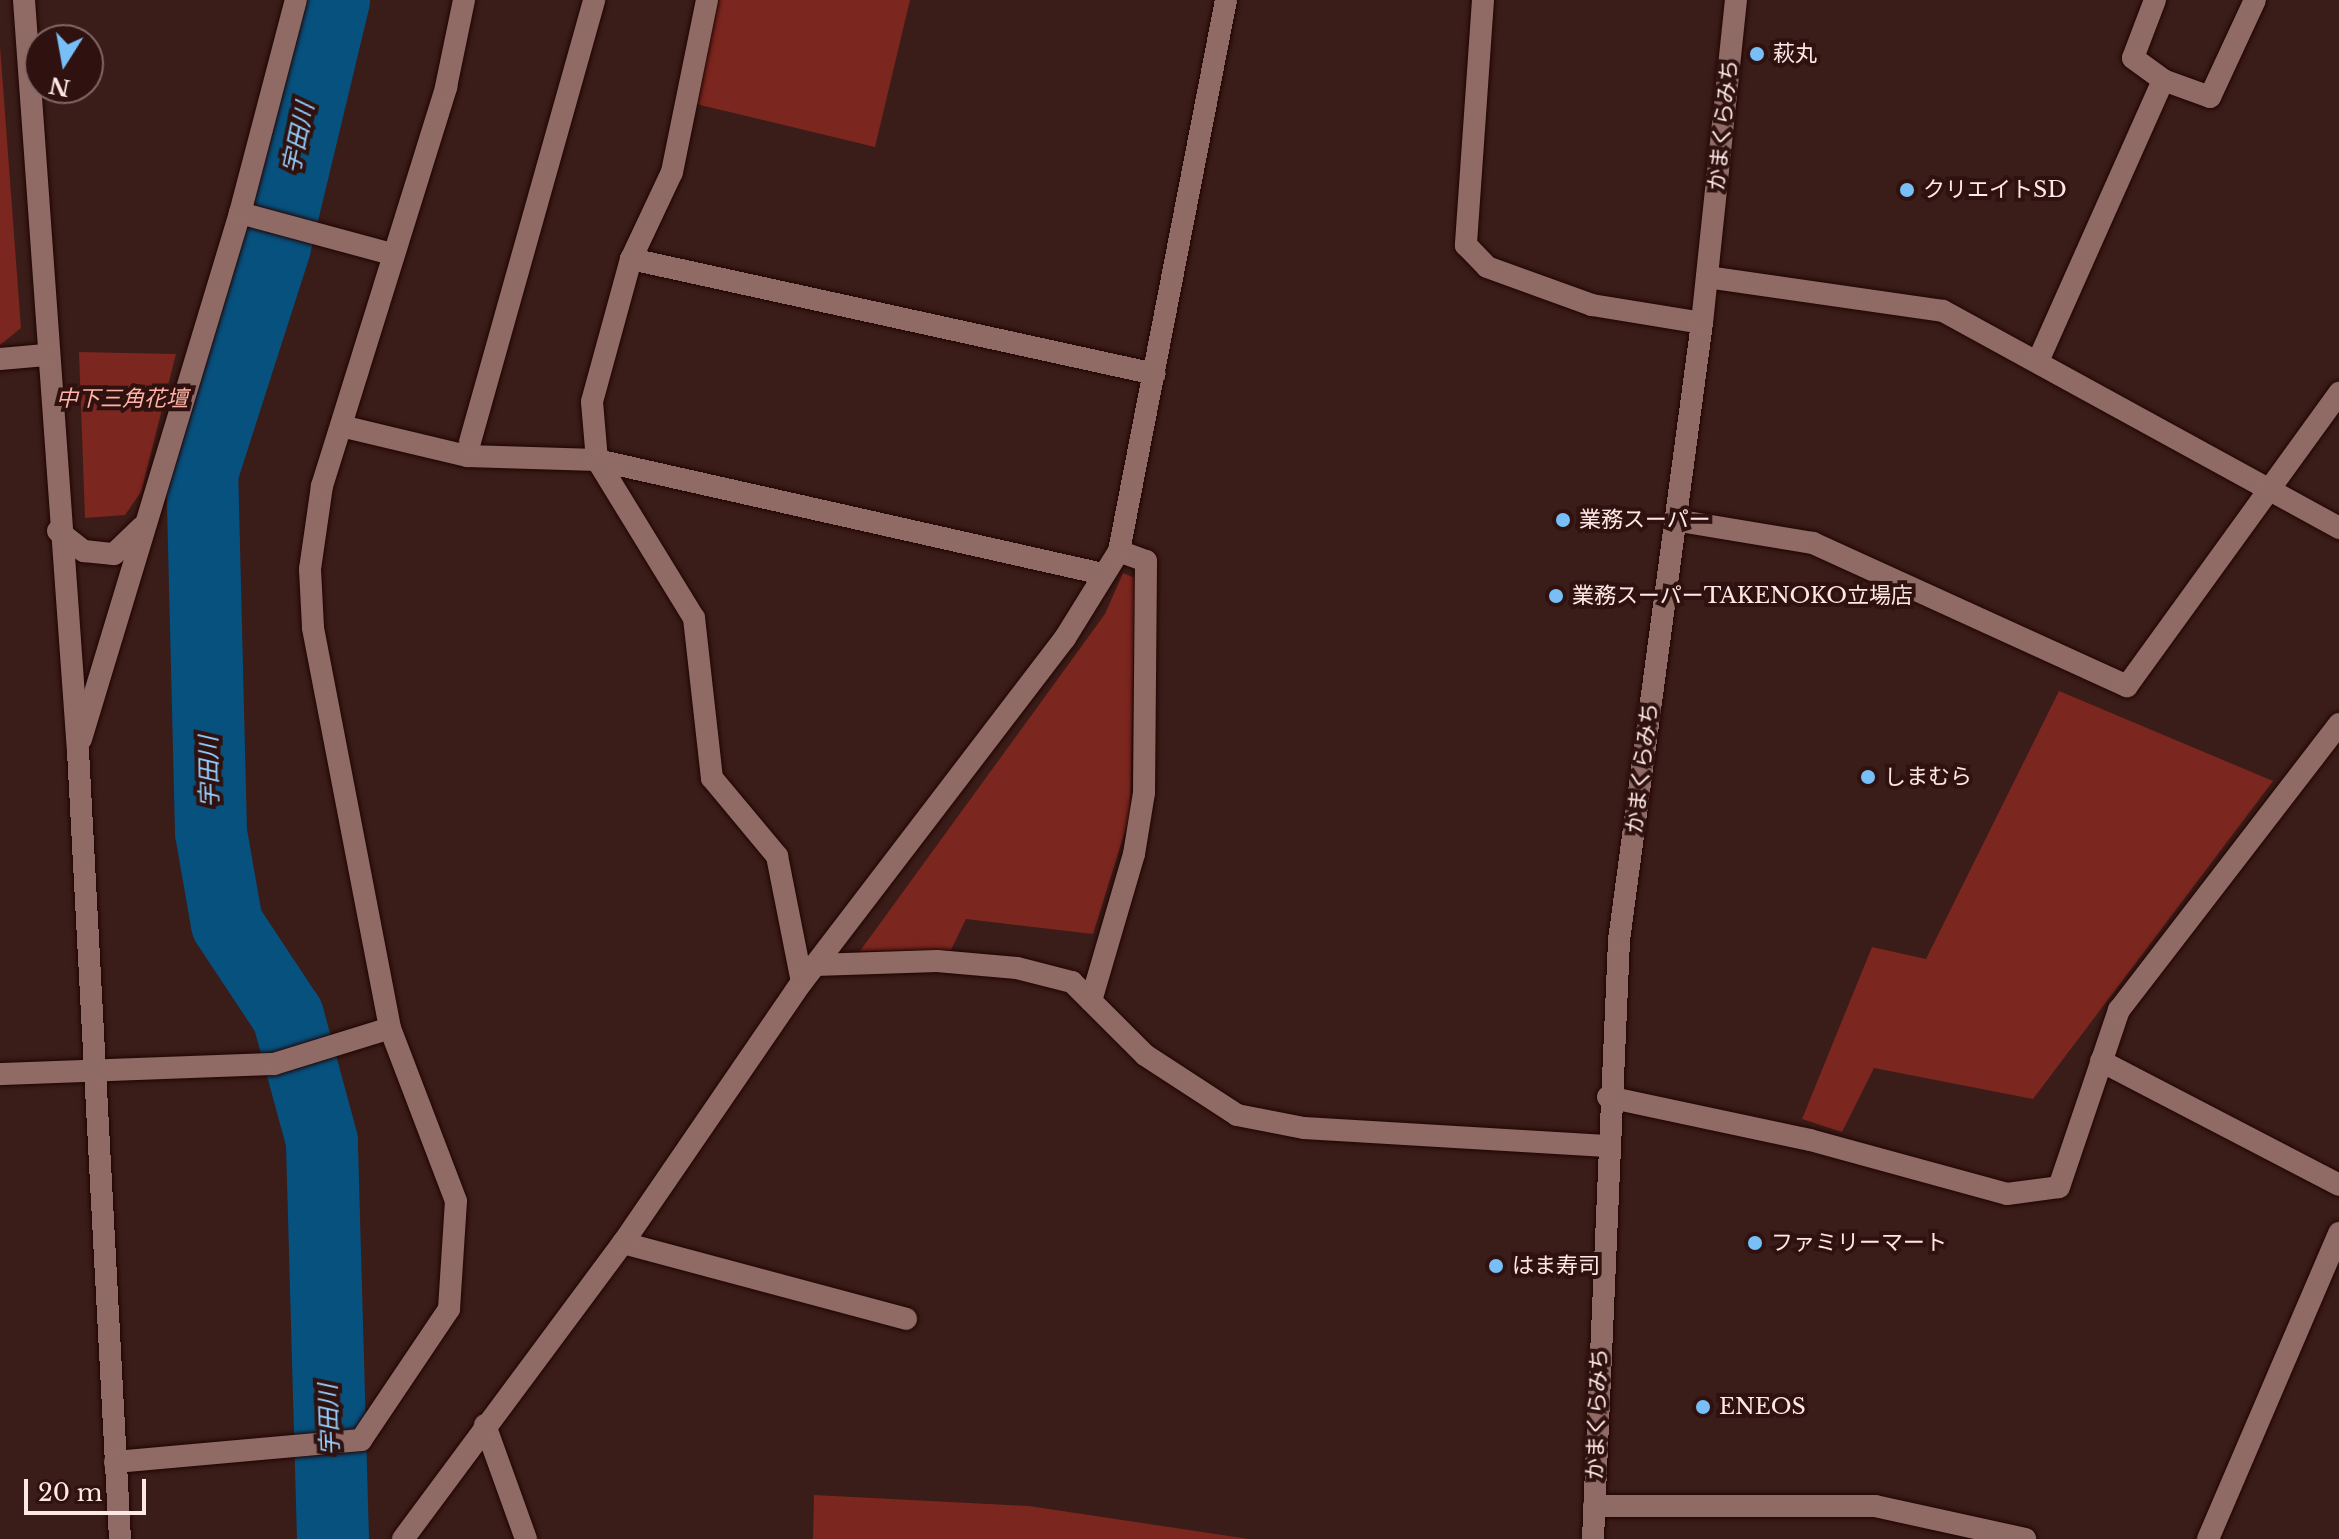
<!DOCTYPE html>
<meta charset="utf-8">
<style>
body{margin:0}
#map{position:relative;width:2339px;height:1539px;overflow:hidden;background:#3a1c18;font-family:"Libre Baskerville","Noto Sans JP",serif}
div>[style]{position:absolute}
.green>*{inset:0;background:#7b261e}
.river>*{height:72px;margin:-36px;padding:0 36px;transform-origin:36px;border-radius:36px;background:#07517e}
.roads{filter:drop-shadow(0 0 2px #200503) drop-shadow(0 0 2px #200503)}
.minor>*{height:22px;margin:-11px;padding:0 11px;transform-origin:11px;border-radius:11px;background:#906b65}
.tertiary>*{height:22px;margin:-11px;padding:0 11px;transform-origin:11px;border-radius:11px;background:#906b65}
.secondary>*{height:22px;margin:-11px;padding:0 11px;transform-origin:11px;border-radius:11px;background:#906b65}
.dots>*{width:22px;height:22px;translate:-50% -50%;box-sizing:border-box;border:4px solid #2f120f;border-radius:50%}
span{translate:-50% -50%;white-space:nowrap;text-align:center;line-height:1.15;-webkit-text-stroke:8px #2f120f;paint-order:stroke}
.poi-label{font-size:22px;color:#fee8e5}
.left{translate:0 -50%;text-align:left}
.street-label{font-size:22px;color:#fee8e5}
.park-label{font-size:22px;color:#ffb2a6;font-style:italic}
.water-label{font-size:24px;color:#92cefe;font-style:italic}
.north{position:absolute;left:24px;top:24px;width:80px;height:80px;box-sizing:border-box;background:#2f120f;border:2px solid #826865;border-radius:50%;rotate:191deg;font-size:22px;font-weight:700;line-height:32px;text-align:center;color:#fee8e5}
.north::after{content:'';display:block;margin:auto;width:28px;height:36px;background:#78bff7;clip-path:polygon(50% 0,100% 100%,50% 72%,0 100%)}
.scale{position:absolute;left:24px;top:1479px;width:122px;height:36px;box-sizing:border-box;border:4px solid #fee8e5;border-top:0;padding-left:10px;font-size:24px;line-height:28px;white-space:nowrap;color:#fee8e5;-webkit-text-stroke:6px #2f120f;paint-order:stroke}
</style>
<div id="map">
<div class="green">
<div style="clip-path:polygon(716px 0,910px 0,875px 147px,696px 104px)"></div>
<div style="clip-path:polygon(0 46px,21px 328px,0 345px)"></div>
<div style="clip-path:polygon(79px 352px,176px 354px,141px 492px,125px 515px,85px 518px)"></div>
<div style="clip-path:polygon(1123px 573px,1135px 578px,1130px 815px,1093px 934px,966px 919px,951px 950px,860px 951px,1105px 614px)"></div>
<div style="clip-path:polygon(2059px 691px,2273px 781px,2033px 1099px,1874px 1068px,1842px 1132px,1802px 1119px,1872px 947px,1926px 959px)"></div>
<div style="clip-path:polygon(814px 1495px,1029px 1506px,1249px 1539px,813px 1539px)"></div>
</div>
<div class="river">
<div style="left:333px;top:1539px;width:398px;rotate:-91.6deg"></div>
<div style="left:322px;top:1141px;width:130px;rotate:-105.2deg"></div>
<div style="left:288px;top:1016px;width:110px;rotate:-123.5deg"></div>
<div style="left:227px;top:924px;width:93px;rotate:-99.9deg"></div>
<div style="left:211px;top:832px;width:358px;rotate:-91.4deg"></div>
<div style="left:202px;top:474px;width:239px;rotate:-72.2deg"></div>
<div style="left:275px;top:246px;width:253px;rotate:-76.5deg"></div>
</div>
<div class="roads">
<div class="minor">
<div style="left:24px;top:0;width:753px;rotate:85.89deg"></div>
<div style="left:78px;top:751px;width:789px;rotate:86.95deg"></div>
<div style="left:707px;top:0;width:176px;rotate:101.5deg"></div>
<div style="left:672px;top:172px;width:96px;rotate:115.2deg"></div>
<div style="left:631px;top:259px;width:148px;rotate:105.3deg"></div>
<div style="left:592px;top:402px;width:58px;rotate:85.1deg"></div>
<div style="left:597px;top:460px;width:185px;rotate:58.5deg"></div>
<div style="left:694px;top:618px;width:161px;rotate:83.6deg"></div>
<div style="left:712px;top:778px;width:102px;rotate:50.2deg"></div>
<div style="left:777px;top:856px;width:128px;rotate:78.8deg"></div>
<div style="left:1483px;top:0;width:246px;rotate:94deg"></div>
<div style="left:1466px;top:245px;width:30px;rotate:46deg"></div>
<div style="left:1487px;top:267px;width:112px;rotate:19.9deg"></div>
<div style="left:1592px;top:305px;width:111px;rotate:9.3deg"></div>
<div style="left:2155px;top:0;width:62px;rotate:110.8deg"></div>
<div style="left:2133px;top:58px;width:37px;rotate:36deg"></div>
<div style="left:240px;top:213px;width:157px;rotate:15.1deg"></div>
<div style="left:631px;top:259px;width:536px;rotate:12.38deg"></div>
<div style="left:1707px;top:277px;width:238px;rotate:8.2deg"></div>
<div style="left:1943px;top:311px;width:452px;rotate:28.7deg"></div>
<div style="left:0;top:359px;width:46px;rotate:-5deg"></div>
<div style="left:2039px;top:359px;width:305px;rotate:-66deg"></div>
<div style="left:2163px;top:80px;width:50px;rotate:19.9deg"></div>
<div style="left:2210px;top:97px;width:107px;rotate:-65.1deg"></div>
<div style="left:341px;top:426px;width:130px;rotate:13.4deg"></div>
<div style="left:467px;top:456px;width:130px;rotate:1.8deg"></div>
<div style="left:597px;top:460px;width:519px;rotate:12.7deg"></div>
<div style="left:470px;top:442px;width:459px;rotate:-74.3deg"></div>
<div style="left:1674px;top:520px;width:141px;rotate:9.4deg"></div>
<div style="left:1813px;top:543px;width:345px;rotate:24.5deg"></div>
<div style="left:2127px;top:686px;width:362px;rotate:-54.1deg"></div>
<div style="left:58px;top:531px;width:33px;rotate:38deg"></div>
<div style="left:84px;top:551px;width:30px;rotate:6deg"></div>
<div style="left:114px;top:554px;width:39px;rotate:-44deg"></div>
<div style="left:81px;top:739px;width:550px;rotate:-73.18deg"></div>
<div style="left:240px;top:213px;width:220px;rotate:-75.3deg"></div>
<div style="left:815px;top:965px;width:122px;rotate:-1.9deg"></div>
<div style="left:937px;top:961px;width:80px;rotate:5deg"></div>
<div style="left:1017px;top:968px;width:57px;rotate:14.3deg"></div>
<div style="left:1072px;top:982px;width:103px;rotate:45deg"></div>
<div style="left:1145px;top:1055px;width:110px;rotate:33.1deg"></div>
<div style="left:1237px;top:1115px;width:68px;rotate:11deg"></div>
<div style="left:1304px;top:1128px;width:303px;rotate:3.4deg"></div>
<div style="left:1091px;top:1001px;width:153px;rotate:-73.7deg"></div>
<div style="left:1134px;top:854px;width:62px;rotate:-80.7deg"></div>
<div style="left:1144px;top:793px;width:232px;rotate:-89.5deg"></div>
<div style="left:1146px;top:561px;width:29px;rotate:-160deg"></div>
<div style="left:2101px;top:1061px;width:268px;rotate:27.5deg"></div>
<div style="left:0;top:1074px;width:274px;rotate:-2.1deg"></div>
<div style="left:274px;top:1064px;width:121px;rotate:-17.2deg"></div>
<div style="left:1608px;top:1097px;width:207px;rotate:12deg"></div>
<div style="left:1810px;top:1140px;width:204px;rotate:15.3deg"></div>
<div style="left:2007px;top:1194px;width:52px;rotate:-7.7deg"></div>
<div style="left:2059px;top:1187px;width:187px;rotate:-71.3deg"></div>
<div style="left:2119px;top:1010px;width:361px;rotate:-52.4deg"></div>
<div style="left:623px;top:1243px;width:293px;rotate:15deg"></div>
<div style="left:485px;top:1425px;width:121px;rotate:70.2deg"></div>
<div style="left:115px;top:1462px;width:247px;rotate:-5.1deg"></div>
<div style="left:361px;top:1440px;width:158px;rotate:-56.1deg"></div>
<div style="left:449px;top:1309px;width:108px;rotate:-86.3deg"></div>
<div style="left:456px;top:1201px;width:185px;rotate:-110.9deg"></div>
<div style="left:390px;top:1028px;width:408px;rotate:-100.9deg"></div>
<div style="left:313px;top:627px;width:58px;rotate:-93deg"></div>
<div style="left:310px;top:569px;width:84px;rotate:-81.8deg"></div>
<div style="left:322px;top:486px;width:418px;rotate:-72.7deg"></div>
<div style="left:446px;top:87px;width:89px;rotate:-78.3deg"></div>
<div style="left:1594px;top:1506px;width:281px"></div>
<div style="left:1875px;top:1506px;width:154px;rotate:12.4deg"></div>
<div style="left:2208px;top:1539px;width:333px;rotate:-66.8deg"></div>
</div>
<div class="tertiary">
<div style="left:403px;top:1539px;width:369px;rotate:-53.4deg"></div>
<div style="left:623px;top:1243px;width:316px;rotate:-55.6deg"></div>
<div style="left:802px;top:982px;width:433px;rotate:-52.6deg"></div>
<div style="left:1065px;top:638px;width:102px;rotate:-58.2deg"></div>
<div style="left:1119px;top:551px;width:561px;rotate:-79.01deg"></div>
</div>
<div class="secondary">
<div style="left:1593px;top:1539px;width:600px;rotate:-87.51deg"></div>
<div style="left:1619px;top:940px;width:623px;rotate:-82.34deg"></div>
<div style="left:1702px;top:323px;width:325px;rotate:-84deg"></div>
</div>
</div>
<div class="dots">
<div style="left:1757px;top:54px;background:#78bff7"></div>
<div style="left:1907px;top:190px;background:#78bff7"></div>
<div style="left:1563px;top:520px;background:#78bff7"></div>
<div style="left:1556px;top:596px;background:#78bff7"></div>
<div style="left:1868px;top:777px;background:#78bff7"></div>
<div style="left:1755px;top:1243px;background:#78bff7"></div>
<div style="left:1496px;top:1266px;background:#78bff7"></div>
<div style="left:1703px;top:1407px;background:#78bff7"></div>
</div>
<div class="poi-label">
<span class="left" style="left:1773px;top:54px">萩丸</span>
<span class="left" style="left:1923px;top:190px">クリエイトSD</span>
<span class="left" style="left:1579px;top:520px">業務スーパー</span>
<span class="left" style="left:1572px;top:596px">業務スーパーTAKENOKO立場店</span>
<span class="left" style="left:1884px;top:777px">しまむら</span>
<span class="left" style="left:1771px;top:1243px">ファミリーマート</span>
<span class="left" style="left:1512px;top:1266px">はま寿司</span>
<span class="left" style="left:1719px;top:1407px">ENEOS</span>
</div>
<div class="street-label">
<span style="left:1723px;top:125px;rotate:-84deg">かまくらみち</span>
<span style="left:1642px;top:768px;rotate:-83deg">かまくらみち</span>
<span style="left:1597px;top:1414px;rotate:-88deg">かまくらみち</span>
</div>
<div class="park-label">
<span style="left:122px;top:399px">中下三角花壇</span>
</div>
<div class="water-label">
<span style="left:298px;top:138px;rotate:-78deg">宇田川</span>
<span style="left:209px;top:772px;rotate:-91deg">宇田川</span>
<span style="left:329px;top:1420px;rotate:-92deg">宇田川</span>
</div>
<div class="north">N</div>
<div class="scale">20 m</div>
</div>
